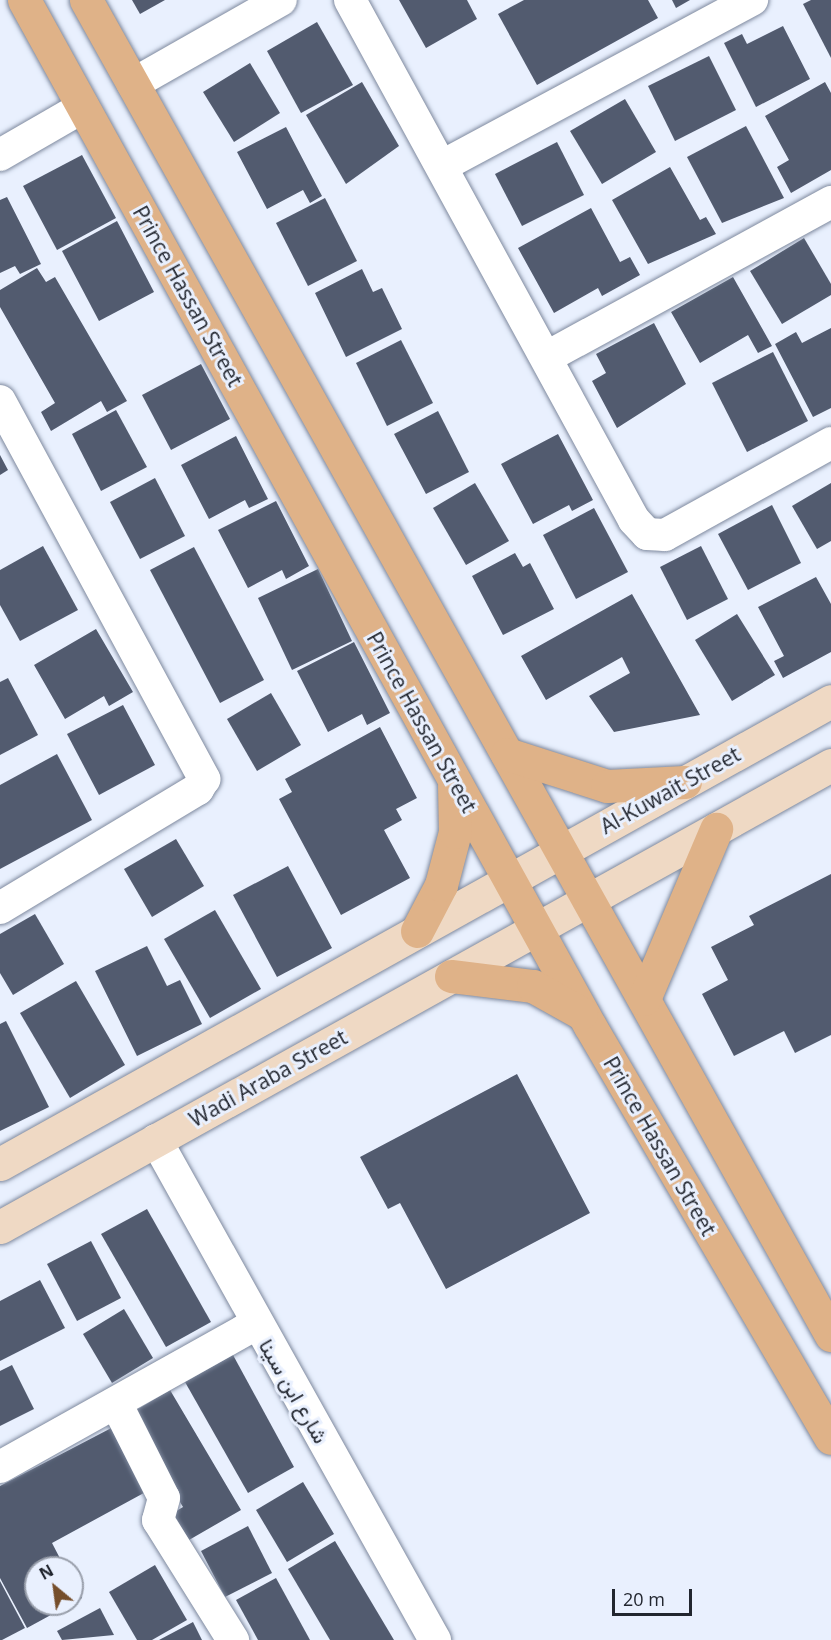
<!DOCTYPE html>
<meta charset="utf-8">
<style>
body{margin:0}
#map{position:relative;width:831px;height:1640px;overflow:hidden;background:#e9f0fe;font-family:"Open Sans",Vazirmatn,sans-serif}
div>[style]{position:absolute}
.building>*{inset:0;background:#525b6f}
.roads{filter:drop-shadow(0 0 2px #7e899e) drop-shadow(0 0 2px #7e899e)}
.street>*{height:32px;margin:-16px;padding:0 16px;transform-origin:16px;border-radius:16px;background:#fff}
.secondary>*{height:33px;margin:-16.5px;padding:0 16.5px;transform-origin:16.5px;border-radius:16.5px;background:#efd9c4}
.primary>*{height:33px;margin:-16.5px;padding:0 16.5px;transform-origin:16.5px;border-radius:16.5px;background:#dfb288}
span{translate:-50% -50%;white-space:nowrap;text-align:center;line-height:1.15;-webkit-text-stroke:6px #e9f0fe;paint-order:stroke}
.street-label{font-size:21px;color:#22262f}
.north{position:absolute;left:24px;top:1556px;width:60px;height:60px;box-sizing:border-box;background:#e9f0fe;border:2px solid #999fab;border-radius:50%;rotate:331deg;font-size:16px;font-weight:700;line-height:24px;text-align:center;color:#22262f}
.north::after{content:'';display:block;margin:auto;width:21px;height:27px;background:#754e2b;clip-path:polygon(50% 0,100% 100%,50% 72%,0 100%)}
.scale{position:absolute;left:612px;top:1589px;width:80px;height:27px;box-sizing:border-box;border:3px solid #22262f;border-top:0;padding-left:8px;font-size:18px;line-height:21px;white-space:nowrap;color:#22262f;-webkit-text-stroke:4px #e9f0fe;paint-order:stroke}
</style>
<div id="map">
<div class="building">
<div style="clip-path:polygon(132px 0,165px 0,140px 14px)"></div>
<div style="clip-path:polygon(399px 0,467px 0,477px 19px,426px 48px)"></div>
<div style="clip-path:polygon(524px 0,648px 0,658px 18px,537px 85px,498px 14px)"></div>
<div style="clip-path:polygon(672px 0,690px 0,676px 8px)"></div>
<div style="clip-path:polygon(811px 0,831px 0,831px 58px,803px 4px)"></div>
<div style="clip-path:polygon(317px 22px,353px 85px,301px 113px,267px 51px)"></div>
<div style="clip-path:polygon(783px 26px,810px 79px,756px 107px,724px 43px,742px 34px,747px 44px)"></div>
<div style="clip-path:polygon(709px 56px,736px 110px,675px 141px,648px 86px)"></div>
<div style="clip-path:polygon(250px 63px,280px 113px,234px 142px,203px 92px)"></div>
<div style="clip-path:polygon(362px 82px,399px 146px,346px 184px,306px 115px)"></div>
<div style="clip-path:polygon(825px 82px,831px 93px,831px 170px,791px 193px,777px 167px,789px 160px,765px 116px)"></div>
<div style="clip-path:polygon(625px 99px,656px 152px,602px 184px,570px 131px)"></div>
<div style="clip-path:polygon(746px 126px,784px 198px,722px 223px,687px 157px)"></div>
<div style="clip-path:polygon(286px 127px,322px 196px,310px 203px,303px 190px,267px 209px,237px 152px)"></div>
<div style="clip-path:polygon(557px 142px,584px 195px,522px 226px,495px 174px)"></div>
<div style="clip-path:polygon(82px 155px,116px 218px,57px 250px,23px 186px)"></div>
<div style="clip-path:polygon(670px 167px,700px 220px,706px 217px,716px 234px,648px 264px,612px 200px)"></div>
<div style="clip-path:polygon(7px 197px,41px 264px,20px 274px,15px 266px,0 273px,0 200px)"></div>
<div style="clip-path:polygon(325px 198px,357px 261px,308px 286px,276px 223px)"></div>
<div style="clip-path:polygon(591px 208px,620px 262px,630px 257px,640px 275px,602px 296px,598px 288px,554px 313px,518px 248px)"></div>
<div style="clip-path:polygon(117px 221px,154px 292px,99px 321px,62px 251px)"></div>
<div style="clip-path:polygon(804px 238px,831px 284px,831px 295px,782px 324px,750px 271px)"></div>
<div style="clip-path:polygon(37px 268px,46px 282px,55px 277px,127px 401px,107px 412px,101px 401px,51px 431px,41px 412px,55px 403px,0 307px,0 290px)"></div>
<div style="clip-path:polygon(362px 269px,373px 292px,382px 288px,402px 329px,346px 357px,315px 293px)"></div>
<div style="clip-path:polygon(733px 277px,772px 346px,758px 353px,748px 335px,700px 363px,671px 312px)"></div>
<div style="clip-path:polygon(654px 323px,686px 384px,617px 428px,592px 381px,606px 373px,596px 354px)"></div>
<div style="clip-path:polygon(831px 328px,831px 408px,813px 417px,775px 344px,796px 332px,802px 343px)"></div>
<div style="clip-path:polygon(401px 340px,433px 403px,387px 426px,356px 363px)"></div>
<div style="clip-path:polygon(773px 352px,808px 421px,747px 452px,712px 383px)"></div>
<div style="clip-path:polygon(201px 364px,230px 419px,171px 450px,142px 395px)"></div>
<div style="clip-path:polygon(116px 410px,147px 467px,101px 491px,72px 434px)"></div>
<div style="clip-path:polygon(438px 411px,469px 472px,426px 494px,394px 434px)"></div>
<div style="clip-path:polygon(558px 434px,593px 500px,572px 511px,569px 505px,533px 524px,501px 464px)"></div>
<div style="clip-path:polygon(236px 436px,268px 499px,249px 508px,245px 500px,209px 519px,181px 465px)"></div>
<div style="clip-path:polygon(0 455px,8px 470px,0 475px)"></div>
<div style="clip-path:polygon(155px 478px,185px 536px,140px 559px,110px 502px)"></div>
<div style="clip-path:polygon(475px 483px,509px 541px,466px 565px,433px 508px)"></div>
<div style="clip-path:polygon(831px 483px,831px 541px,817px 549px,792px 506px)"></div>
<div style="clip-path:polygon(276px 501px,309px 566px,286px 579px,282px 570px,248px 588px,218px 530px)"></div>
<div style="clip-path:polygon(772px 505px,801px 563px,748px 590px,718px 534px)"></div>
<div style="clip-path:polygon(594px 508px,628px 572px,576px 599px,543px 535px)"></div>
<div style="clip-path:polygon(43px 546px,78px 610px,20px 641px,0 605px,0 570px)"></div>
<div style="clip-path:polygon(701px 546px,728px 599px,687px 620px,660px 567px)"></div>
<div style="clip-path:polygon(194px 547px,264px 680px,220px 703px,150px 570px)"></div>
<div style="clip-path:polygon(515px 553px,523px 567px,530px 563px,554px 609px,503px 635px,472px 576px)"></div>
<div style="clip-path:polygon(318px 569px,352px 641px,292px 670px,258px 598px)"></div>
<div style="clip-path:polygon(816px 577px,831px 604px,831px 652px,783px 678px,774px 661px,784px 656px,758px 607px)"></div>
<div style="clip-path:polygon(632px 594px,700px 715px,614px 732px,589px 696px,630px 673px,622px 657px,546px 700px,521px 656px)"></div>
<div style="clip-path:polygon(737px 614px,775px 675px,732px 701px,695px 640px)"></div>
<div style="clip-path:polygon(96px 629px,133px 692px,109px 706px,104px 696px,65px 719px,34px 665px)"></div>
<div style="clip-path:polygon(354px 642px,390px 713px,367px 725px,362px 714px,328px 732px,297px 671px)"></div>
<div style="clip-path:polygon(8px 678px,38px 735px,0 755px,0 682px)"></div>
<div style="clip-path:polygon(271px 693px,301px 745px,257px 771px,227px 719px)"></div>
<div style="clip-path:polygon(123px 705px,155px 765px,99px 795px,67px 734px)"></div>
<div style="clip-path:polygon(380px 727px,417px 798px,396px 809px,402px 820px,384px 830px,410px 878px,341px 915px,279px 799px,292px 792px,285px 779px)"></div>
<div style="clip-path:polygon(57px 754px,92px 820px,0 869px,0 785px)"></div>
<div style="clip-path:polygon(176px 839px,204px 886px,152px 917px,124px 869px)"></div>
<div style="clip-path:polygon(288px 866px,332px 948px,277px 977px,233px 895px)"></div>
<div style="clip-path:polygon(831px 874px,831px 1035px,795px 1053px,784px 1031px,734px 1056px,702px 994px,728px 980px,711px 947px,754px 925px,749px 916px)"></div>
<div style="clip-path:polygon(215px 910px,261px 989px,210px 1018px,164px 939px)"></div>
<div style="clip-path:polygon(35px 914px,64px 964px,13px 995px,0 973px,0 934px)"></div>
<div style="clip-path:polygon(147px 946px,167px 986px,180px 980px,202px 1024px,137px 1056px,95px 971px)"></div>
<div style="clip-path:polygon(76px 981px,125px 1065px,70px 1098px,20px 1013px)"></div>
<div style="clip-path:polygon(6px 1021px,49px 1107px,0 1131px,0 1024px)"></div>
<div style="clip-path:polygon(517px 1074px,590px 1213px,446px 1289px,400px 1203px,388px 1209px,360px 1157px)"></div>
<div style="clip-path:polygon(147px 1209px,211px 1322px,166px 1347px,101px 1234px)"></div>
<div style="clip-path:polygon(91px 1241px,121px 1298px,77px 1321px,47px 1264px)"></div>
<div style="clip-path:polygon(40px 1280px,65px 1328px,0 1361px,0 1301px)"></div>
<div style="clip-path:polygon(124px 1309px,153px 1358px,112px 1383px,83px 1334px)"></div>
<div style="clip-path:polygon(233px 1355px,294px 1467px,248px 1493px,185px 1382px)"></div>
<div style="clip-path:polygon(12px 1365px,34px 1409px,0 1426px,0 1371px)"></div>
<div style="clip-path:polygon(170px 1390px,241px 1510px,189px 1540px,173px 1513px,183px 1507px,128px 1415px)"></div>
<div style="clip-path:polygon(119px 1424px,153px 1488px,52px 1543px,65px 1568px,36px 1568px,36px 1604px,71px 1604px,27px 1628px,0 1578px,0 1486px)"></div>
<div style="clip-path:polygon(303px 1482px,334px 1534px,287px 1562px,256px 1510px)"></div>
<div style="clip-path:polygon(248px 1526px,272px 1573px,225px 1597px,201px 1551px)"></div>
<div style="clip-path:polygon(335px 1541px,394px 1640px,330px 1640px,288px 1569px)"></div>
<div style="clip-path:polygon(155px 1565px,187px 1620px,152px 1640px,137px 1640px,109px 1592px)"></div>
<div style="clip-path:polygon(276px 1578px,310px 1640px,258px 1640px,236px 1600px)"></div>
<div style="clip-path:polygon(72px 1580px,82px 1598px,72px 1604px)"></div>
<div style="clip-path:polygon(0 1581px,25px 1628px,2px 1640px,0 1640px)"></div>
<div style="clip-path:polygon(100px 1608px,114px 1635px,62px 1640px,57px 1631px)"></div>
<div style="clip-path:polygon(193px 1622px,202px 1640px,159px 1640px)"></div>
</div>
<div class="roads">
<div class="street">
<div style="left:350px;top:0;width:592px;rotate:61.36deg"></div>
<div style="left:634px;top:520px;width:19px;rotate:47deg"></div>
<div style="left:647px;top:534px;width:18px;rotate:3deg"></div>
<div style="left:665px;top:535px;width:190px;rotate:-29deg"></div>
<div style="left:133px;top:84px;width:170px;rotate:-29.6deg"></div>
<div style="left:0;top:155px;width:96px;rotate:-30deg"></div>
<div style="left:442px;top:166px;width:352px;rotate:-28.2deg"></div>
<div style="left:547px;top:357px;width:324px;rotate:-28.6deg"></div>
<div style="left:0;top:401px;width:430px;rotate:61.6deg"></div>
<div style="left:204px;top:779px;width:12px;rotate:121deg"></div>
<div style="left:198px;top:789px;width:231px;rotate:149deg"></div>
<div style="left:156px;top:1140px;width:573px;rotate:60.84deg"></div>
<div style="left:116px;top:1403px;width:106px;rotate:63.2deg"></div>
<div style="left:164px;top:1498px;width:23px;rotate:105deg"></div>
<div style="left:158px;top:1520px;width:142px;rotate:58deg"></div>
<div style="left:0;top:1467px;width:293px;rotate:-29.2deg"></div>
</div>
<div class="secondary">
<div style="left:0;top:1164px;width:951px;rotate:-29.12deg"></div>
<div style="left:0;top:1227px;width:951px;rotate:-29.07deg"></div>
</div>
<div class="primary">
<div style="left:24px;top:0;width:1172px;rotate:61.12deg"></div>
<div style="left:590px;top:1026px;width:477px;rotate:59.7deg"></div>
<div style="left:86px;top:0;width:1529px;rotate:60.84deg"></div>
<div style="left:507px;top:754px;width:105px;rotate:17.7deg"></div>
<div style="left:607px;top:786px;width:78px;rotate:-2.9deg"></div>
<div style="left:417px;top:931px;width:52px;rotate:-62.4deg"></div>
<div style="left:441px;top:885px;width:55px;rotate:-75.2deg"></div>
<div style="left:455px;top:832px;width:46px;rotate:-91.2deg"></div>
<div style="left:451px;top:976px;width:83px;rotate:7deg"></div>
<div style="left:533px;top:986px;width:55px;rotate:29.4deg"></div>
<div style="left:644px;top:999px;width:185px;rotate:-67deg"></div>
</div>
</div>
<div class="street-label">
<span style="left:188px;top:296px;rotate:61deg">Prince Hassan Street</span>
<span style="left:422px;top:722px;rotate:61deg">Prince Hassan Street</span>
<span style="left:670px;top:790px;rotate:-29deg">Al-Kuwait Street</span>
<span style="left:268px;top:1078px;rotate:-29deg">Wadi Araba Street</span>
<span style="left:660px;top:1146px;rotate:60deg">Prince Hassan Street</span>
<span style="left:294px;top:1391px;rotate:60deg">شارع ابن سينا</span>
</div>
<div class="north">N</div>
<div class="scale">20 m</div>
</div>
